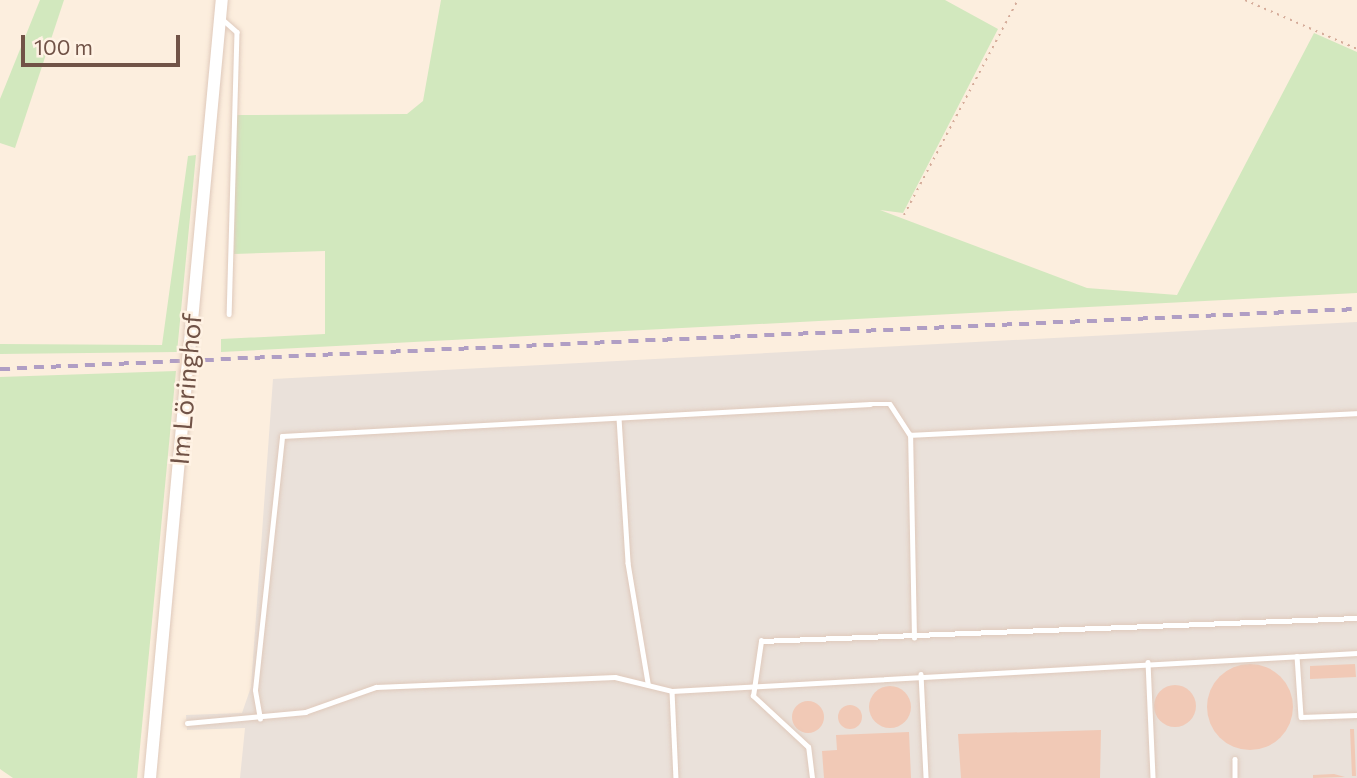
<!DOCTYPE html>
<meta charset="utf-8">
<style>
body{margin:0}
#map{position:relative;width:1357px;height:778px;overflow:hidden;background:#fceede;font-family:Commissioner,sans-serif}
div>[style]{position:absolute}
.industrial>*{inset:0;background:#eae1da}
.green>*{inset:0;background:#d2e8be}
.building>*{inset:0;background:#f1c9b6}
.round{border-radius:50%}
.path>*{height:2px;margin-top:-1px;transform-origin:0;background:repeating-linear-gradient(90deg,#d5ac9a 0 2px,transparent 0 7px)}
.roads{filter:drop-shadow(0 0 2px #dfc9bb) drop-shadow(0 0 2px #dfc9bb)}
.lane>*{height:4.5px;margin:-2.25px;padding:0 2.25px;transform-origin:2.25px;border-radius:2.25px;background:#fff}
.secondary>*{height:12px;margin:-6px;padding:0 6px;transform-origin:6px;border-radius:6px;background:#fff}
.rail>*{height:3.5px;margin-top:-1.75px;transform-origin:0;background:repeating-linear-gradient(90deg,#b09ec4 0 10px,transparent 0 17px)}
.bridges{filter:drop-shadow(0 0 2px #e6ccbb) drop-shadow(0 0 2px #e6ccbb)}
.secondary-bridge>*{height:12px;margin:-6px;padding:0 6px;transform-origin:6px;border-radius:6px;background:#fff}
span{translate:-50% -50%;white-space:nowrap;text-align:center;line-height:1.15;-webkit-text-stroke:5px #fff2e4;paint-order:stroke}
.street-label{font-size:26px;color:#715347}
.scale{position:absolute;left:21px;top:35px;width:159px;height:32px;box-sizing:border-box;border:4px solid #715347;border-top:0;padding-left:9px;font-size:21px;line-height:24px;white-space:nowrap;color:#715347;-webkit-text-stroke:5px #fff2e4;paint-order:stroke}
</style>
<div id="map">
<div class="industrial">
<div style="clip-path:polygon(1357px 322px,1357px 778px,240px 778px,245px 728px,187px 730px,186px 715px,242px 713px,251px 687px,273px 379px)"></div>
</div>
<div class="green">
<div style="clip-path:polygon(40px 0,64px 0,15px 148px,0 143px,0 99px)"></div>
<div style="clip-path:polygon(441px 0,945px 0,998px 29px,903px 213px,880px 210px,1087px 288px,1177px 295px,1314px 33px,1357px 52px,1357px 293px,221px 352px,221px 339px,325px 334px,325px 251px,234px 254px,236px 115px,407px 114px,423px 101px)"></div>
<div style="clip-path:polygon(196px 155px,177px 352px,0 354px,0 344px,162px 345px,188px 156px)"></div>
<div style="clip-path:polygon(176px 371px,137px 778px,13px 778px,0 769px,0 377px)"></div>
</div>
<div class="building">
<div style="clip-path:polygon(1355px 664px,1356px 677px,1310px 679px,1310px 666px)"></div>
<div class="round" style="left:1207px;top:664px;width:86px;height:86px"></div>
<div class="round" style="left:1154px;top:685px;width:42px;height:42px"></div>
<div class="round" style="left:869px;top:686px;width:42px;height:42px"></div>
<div class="round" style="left:792px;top:701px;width:32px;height:32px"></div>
<div class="round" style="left:838px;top:705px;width:24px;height:24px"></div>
<div style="clip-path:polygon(1350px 729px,1354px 729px,1356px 776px,1352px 776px)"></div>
<div style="clip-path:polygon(1101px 730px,1100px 778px,961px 778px,958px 734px)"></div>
<div style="clip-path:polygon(909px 732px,911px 778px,824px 778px,822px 751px,837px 750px,836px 735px)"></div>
<div style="clip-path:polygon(1334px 774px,1345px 777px,1313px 778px,1313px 775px)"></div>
</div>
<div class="path">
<div style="left:1245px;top:0;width:122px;rotate:23.6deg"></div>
<div style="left:904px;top:215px;width:243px;rotate:-62.1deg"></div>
</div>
<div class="roads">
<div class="lane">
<div style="left:221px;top:18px;width:21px;rotate:41deg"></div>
<div style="left:237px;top:32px;width:282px;rotate:91.6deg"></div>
<div style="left:619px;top:418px;width:145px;rotate:86.4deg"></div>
<div style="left:628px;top:563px;width:122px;rotate:80.5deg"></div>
<div style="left:914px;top:638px;width:203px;rotate:-91.1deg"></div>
<div style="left:910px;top:435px;width:448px;rotate:-2.8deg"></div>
<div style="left:1297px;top:656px;width:61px;rotate:86.2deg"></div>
<div style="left:1301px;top:717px;width:56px;rotate:-2deg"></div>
<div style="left:1148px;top:662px;width:116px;rotate:87.5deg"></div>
<div style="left:921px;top:674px;width:104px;rotate:87.2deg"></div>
<div style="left:672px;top:691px;width:87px;rotate:87.4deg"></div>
<div style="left:260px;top:719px;width:29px;rotate:-100deg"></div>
<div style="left:255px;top:690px;width:255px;rotate:-83.9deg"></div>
<div style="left:282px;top:436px;width:589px;rotate:-3.12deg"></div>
<div style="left:870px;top:404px;width:20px"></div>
<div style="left:890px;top:404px;width:37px;rotate:57deg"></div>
<div style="left:187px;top:723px;width:119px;rotate:-5.3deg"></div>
<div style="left:305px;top:712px;width:75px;rotate:-19.4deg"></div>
<div style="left:376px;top:687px;width:239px;rotate:-2.4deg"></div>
<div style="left:615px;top:677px;width:59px;rotate:13.8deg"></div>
<div style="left:672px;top:691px;width:686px;rotate:-3.18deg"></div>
<div style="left:1235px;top:759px;width:19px;rotate:90deg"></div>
<div style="left:812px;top:778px;width:31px;rotate:-97deg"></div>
<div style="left:808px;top:747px;width:75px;rotate:-137.2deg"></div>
<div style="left:753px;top:696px;width:56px;rotate:-81.7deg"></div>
<div style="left:761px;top:641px;width:596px;rotate:-2.21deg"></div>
</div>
<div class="secondary">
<div style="left:189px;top:353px;width:355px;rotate:-84.7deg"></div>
<div style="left:150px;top:778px;width:408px;rotate:-84.8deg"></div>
</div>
</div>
<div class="rail">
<div style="left:0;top:369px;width:1358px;rotate:-2.53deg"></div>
</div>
<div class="bridges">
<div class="secondary-bridge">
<div style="left:187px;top:372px;width:19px;rotate:-84deg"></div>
</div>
</div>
<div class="street-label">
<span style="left:185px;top:389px;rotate:-85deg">Im Löringhof</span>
</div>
<div class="scale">100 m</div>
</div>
